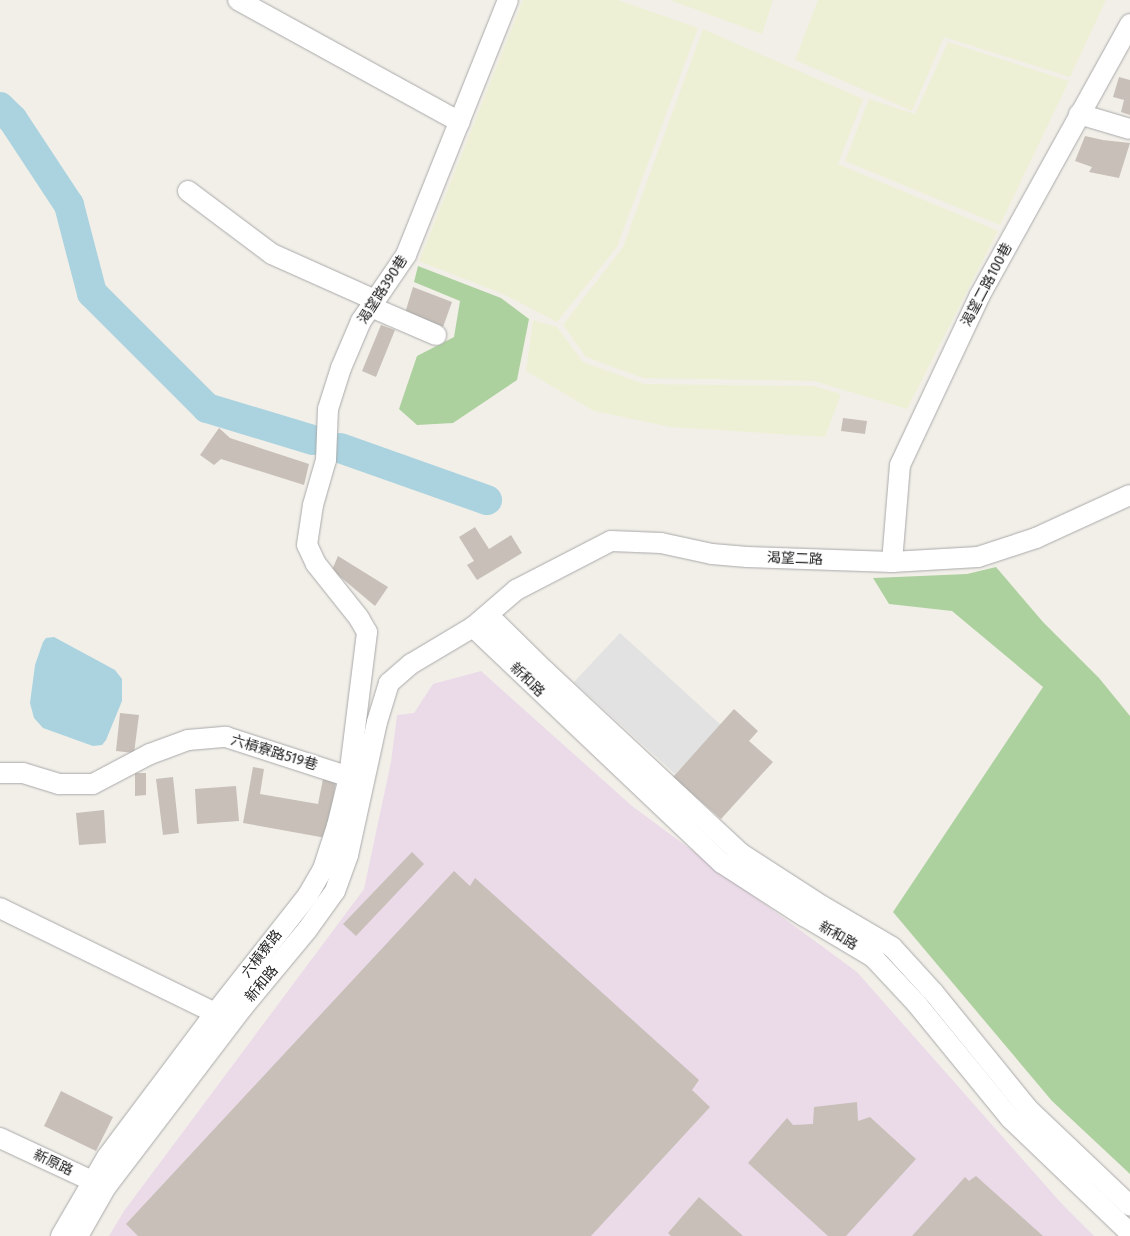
<!DOCTYPE html>
<meta charset="utf-8">
<style>
body{margin:0}
#map{position:relative;width:1130px;height:1236px;overflow:hidden;background:#f2efe9;font-family:"Fira Sans","Noto Sans TC",sans-serif}
div>[style]{position:absolute}
.industrial>*{inset:0;background:#ebdbe8}
.farmland>*{inset:0;background:#eef0d5}
.forest>*{inset:0;background:#add19e}
.parking>*{inset:0;background:#e2e2e2}
.water>*{inset:0;background:#aad3df}
.river>*{height:30px;margin:-15px;padding:0 15px;transform-origin:15px;border-radius:15px;background:#aad3df}
.building>*{inset:0;background:#c7bfb8}
.roads{filter:drop-shadow(0 0 1px #a9a9a9) drop-shadow(0 0 1px #a9a9a9)}
.minor>*{height:20px;margin:-10px;padding:0 10px;transform-origin:10px;border-radius:10px;background:#fff}
span{translate:-50% -50%;white-space:nowrap;text-align:center;line-height:1.15;-webkit-text-stroke:4px #fff;paint-order:stroke}
.street-label{font-size:14px;color:#222}
</style>
<div id="map">
<div class="industrial">
<div style="clip-path:polygon(481px 671px,632px 806px,857px 972px,1062px 1204px,1094px 1236px,109px 1236px,124px 1211px,364px 889px,391px 762px,397px 715px,414px 713px,433px 684px)"></div>
</div>
<div class="farmland">
<div style="clip-path:polygon(523px 0,618px 0,698px 28px,617px 247px,557px 322px,503px 294px,419px 261px)"></div>
<div style="clip-path:polygon(670px 0,773px 0,762px 34px)"></div>
<div style="clip-path:polygon(818px 0,1106px 0,1070px 77px,944px 37px,912px 111px,795px 60px)"></div>
<div style="clip-path:polygon(703px 29px,863px 99px,838px 164px,998px 231px,907px 409px,814px 381px,643px 378px,586px 357px,563px 325px,623px 247px)"></div>
<div style="clip-path:polygon(948px 42px,1069px 81px,1000px 225px,845px 161px,869px 99px,915px 114px)"></div>
<div style="clip-path:polygon(533px 320px,557px 327px,583px 362px,644px 384px,813px 386px,841px 394px,825px 437px,671px 427px,594px 411px,526px 371px)"></div>
</div>
<div class="forest">
<div style="clip-path:polygon(418px 266px,501px 298px,529px 319px,517px 380px,453px 423px,417px 425px,399px 409px,417px 356px,454px 337px,460px 301px,414px 282px)"></div>
<div style="clip-path:polygon(996px 567px,1043px 622px,1099px 678px,1130px 716px,1130px 1174px,1052px 1101px,893px 912px,1043px 687px,952px 611px,889px 604px,873px 578px,967px 574px)"></div>
</div>
<div class="parking">
<div style="clip-path:polygon(620px 633px,721px 725px,675px 774px,574px 682px)"></div>
</div>
<div class="water">
<div style="clip-path:polygon(54px 637px,115px 670px,122px 679px,122px 701px,106px 740px,102px 745px,93px 746px,43px 728px,34px 718px,30px 703px,35px 665px,43px 642px,46px 638px)"></div>
</div>
<div class="river">
<div style="left:0;top:107px;width:18px;rotate:45deg"></div>
<div style="left:13px;top:120px;width:102px;rotate:56.6deg"></div>
<div style="left:69px;top:205px;width:91px;rotate:75.4deg"></div>
<div style="left:92px;top:293px;width:163px;rotate:45deg"></div>
<div style="left:207px;top:408px;width:111px;rotate:16.8deg"></div>
<div style="left:340px;top:448px;width:156px;rotate:19.5deg"></div>
</div>
<div class="building">
<div style="clip-path:polygon(1119px 77px,1130px 80px,1130px 115px,1121px 112px,1124px 100px,1113px 97px)"></div>
<div style="clip-path:polygon(1085px 136px,1103px 140px,1130px 143px,1119px 178px,1089px 172px,1092px 167px,1075px 161px)"></div>
<div style="clip-path:polygon(413px 287px,452px 302px,443px 327px,405px 313px)"></div>
<div style="clip-path:polygon(381px 325px,395px 330px,376px 377px,362px 371px)"></div>
<div style="clip-path:polygon(843px 418px,867px 421px,865px 434px,841px 431px)"></div>
<div style="clip-path:polygon(219px 428px,230px 438px,309px 464px,304px 485px,221px 459px,214px 465px,200px 455px)"></div>
<div style="clip-path:polygon(475px 527px,489px 549px,511px 535px,522px 553px,477px 580px,467px 565px,474px 561px,459px 537px)"></div>
<div style="clip-path:polygon(338px 556px,388px 587px,375px 606px,332px 570px)"></div>
<div style="clip-path:polygon(734px 709px,758px 731px,749px 741px,773px 762px,721px 819px,673px 777px)"></div>
<div style="clip-path:polygon(120px 713px,139px 715px,134px 753px,116px 751px)"></div>
<div style="clip-path:polygon(253px 767px,264px 769px,260px 794px,318px 804px,323px 779px,336px 782px,326px 838px,243px 823px)"></div>
<div style="clip-path:polygon(135px 773px,146px 773px,146px 795px,135px 796px)"></div>
<div style="clip-path:polygon(173px 777px,179px 833px,163px 835px,156px 779px)"></div>
<div style="clip-path:polygon(236px 786px,239px 821px,197px 824px,195px 789px)"></div>
<div style="clip-path:polygon(104px 810px,106px 843px,79px 845px,76px 813px)"></div>
<div style="clip-path:polygon(412px 852px,424px 864px,356px 936px,343px 924px)"></div>
<div style="clip-path:polygon(454px 871px,470px 886px,475px 878px,699px 1080px,692px 1090px,710px 1107px,591px 1236px,138px 1236px,126px 1224px)"></div>
<div style="clip-path:polygon(61px 1091px,113px 1117px,96px 1151px,44px 1126px)"></div>
<div style="clip-path:polygon(857px 1102px,858px 1121px,870px 1117px,916px 1159px,846px 1236px,828px 1236px,748px 1163px,787px 1118px,793px 1125px,813px 1124px,814px 1107px)"></div>
<div style="clip-path:polygon(976px 1176px,1043px 1236px,912px 1236px,965px 1177px,969px 1181px)"></div>
<div style="clip-path:polygon(699px 1197px,743px 1236px,671px 1236px,668px 1233px)"></div>
</div>
<div class="roads">
<div class="minor">
<div style="left:238px;top:0;width:253px;rotate:28.8deg"></div>
<div style="left:1079px;top:114px;width:53px;rotate:16.4deg"></div>
<div style="left:188px;top:191px;width:105px;rotate:36.9deg"></div>
<div style="left:272px;top:254px;width:113px;rotate:24.1deg"></div>
<div style="left:371px;top:307px;width:71px;rotate:23.3deg"></div>
<div style="left:892px;top:562px;width:97px;rotate:-85.3deg"></div>
<div style="left:900px;top:465px;width:188px;rotate:-64.8deg"></div>
<div style="left:980px;top:295px;width:310px;rotate:-61deg"></div>
<div style="left:488px;top:615px;width:80px;rotate:44.5deg"></div>
<div style="left:545px;top:671px;width:267px;rotate:43deg"></div>
<div style="left:740px;top:853px;width:98px;rotate:32.9deg"></div>
<div style="left:822px;top:906px;width:81px;rotate:30.4deg"></div>
<div style="left:892px;top:947px;width:62px;rotate:47.6deg"></div>
<div style="left:934px;top:993px;width:151px;rotate:50.9deg"></div>
<div style="left:1029px;top:1110px;width:139px;rotate:43.5deg"></div>
<div style="left:473px;top:627px;width:343px;rotate:43.5deg"></div>
<div style="left:722px;top:863px;width:98px;rotate:32.9deg"></div>
<div style="left:804px;top:916px;width:80px;rotate:30.7deg"></div>
<div style="left:873px;top:957px;width:63px;rotate:46.9deg"></div>
<div style="left:916px;top:1003px;width:150px;rotate:50.7deg"></div>
<div style="left:1011px;top:1119px;width:165px;rotate:43.8deg"></div>
<div style="left:0;top:773px;width:23px"></div>
<div style="left:23px;top:773px;width:38px;rotate:17deg"></div>
<div style="left:59px;top:784px;width:34px"></div>
<div style="left:93px;top:784px;width:64px;rotate:-27.8deg"></div>
<div style="left:150px;top:754px;width:40px;rotate:-20.2deg"></div>
<div style="left:188px;top:740px;width:38px;rotate:-5deg"></div>
<div style="left:226px;top:737px;width:129px;rotate:18deg"></div>
<div style="left:0;top:908px;width:239px;rotate:26deg"></div>
<div style="left:0;top:1138px;width:116px;rotate:25deg"></div>
<div style="left:61px;top:1236px;width:91px;rotate:-59.8deg"></div>
<div style="left:107px;top:1157px;width:170px;rotate:-53.1deg"></div>
<div style="left:209px;top:1021px;width:160px;rotate:-51.8deg"></div>
<div style="left:308px;top:895px;width:30px;rotate:-60deg"></div>
<div style="left:323px;top:869px;width:45px;rotate:-72deg"></div>
<div style="left:337px;top:826px;width:50px;rotate:-76.2deg"></div>
<div style="left:349px;top:777px;width:146px;rotate:-82.9deg"></div>
<div style="left:367px;top:632px;width:16px;rotate:-120deg"></div>
<div style="left:359px;top:618px;width:69px;rotate:-128.5deg"></div>
<div style="left:316px;top:564px;width:21px;rotate:-115deg"></div>
<div style="left:307px;top:545px;width:40px;rotate:-81.5deg"></div>
<div style="left:313px;top:505px;width:47px;rotate:-73.9deg"></div>
<div style="left:326px;top:460px;width:51px;rotate:-87.8deg"></div>
<div style="left:328px;top:409px;width:43px;rotate:-72.4deg"></div>
<div style="left:341px;top:368px;width:51px;rotate:-66.9deg"></div>
<div style="left:361px;top:321px;width:80px;rotate:-55.7deg"></div>
<div style="left:406px;top:255px;width:275px;rotate:-68.2deg"></div>
<div style="left:78px;top:1236px;width:56px;rotate:-60.3deg"></div>
<div style="left:106px;top:1187px;width:226px;rotate:-52.7deg"></div>
<div style="left:243px;top:1007px;width:100px;rotate:-50.3deg"></div>
<div style="left:307px;top:930px;width:48px;rotate:-54.3deg"></div>
<div style="left:335px;top:891px;width:38px;rotate:-70deg"></div>
<div style="left:348px;top:855px;width:136px;rotate:-77.7deg"></div>
<div style="left:377px;top:722px;width:41px;rotate:-72.9deg"></div>
<div style="left:389px;top:683px;width:29px;rotate:-41deg"></div>
<div style="left:411px;top:664px;width:72px;rotate:-30.8deg"></div>
<div style="left:473px;top:627px;width:57px;rotate:-40.7deg"></div>
<div style="left:516px;top:590px;width:107px;rotate:-27.3deg"></div>
<div style="left:611px;top:541px;width:50px;rotate:2.3deg"></div>
<div style="left:661px;top:543px;width:52px;rotate:12.2deg"></div>
<div style="left:712px;top:554px;width:35px;rotate:5deg"></div>
<div style="left:747px;top:557px;width:145px;rotate:2deg"></div>
<div style="left:892px;top:562px;width:86px;rotate:-3.3deg"></div>
<div style="left:978px;top:557px;width:61px;rotate:-18.1deg"></div>
<div style="left:1036px;top:538px;width:103px;rotate:-24.6deg"></div>
</div>
</div>
<div class="street-label">
<span style="left:987px;top:285px;rotate:-62deg">渴望二路100巷</span>
<span style="left:383px;top:290px;rotate:-57deg">渴望路390巷</span>
<span style="left:795px;top:559px;rotate:2deg">渴望二路</span>
<span style="left:527px;top:680px;rotate:44deg">新和路</span>
<span style="left:274px;top:753px;rotate:17deg">六槓寮路519巷</span>
<span style="left:838px;top:936px;rotate:30deg">新和路</span>
<span style="left:262px;top:954px;rotate:-52deg">六槓寮路</span>
<span style="left:262px;top:984px;rotate:-50deg">新和路</span>
<span style="left:53px;top:1163px;rotate:25deg">新原路</span>
</div>
</div>
